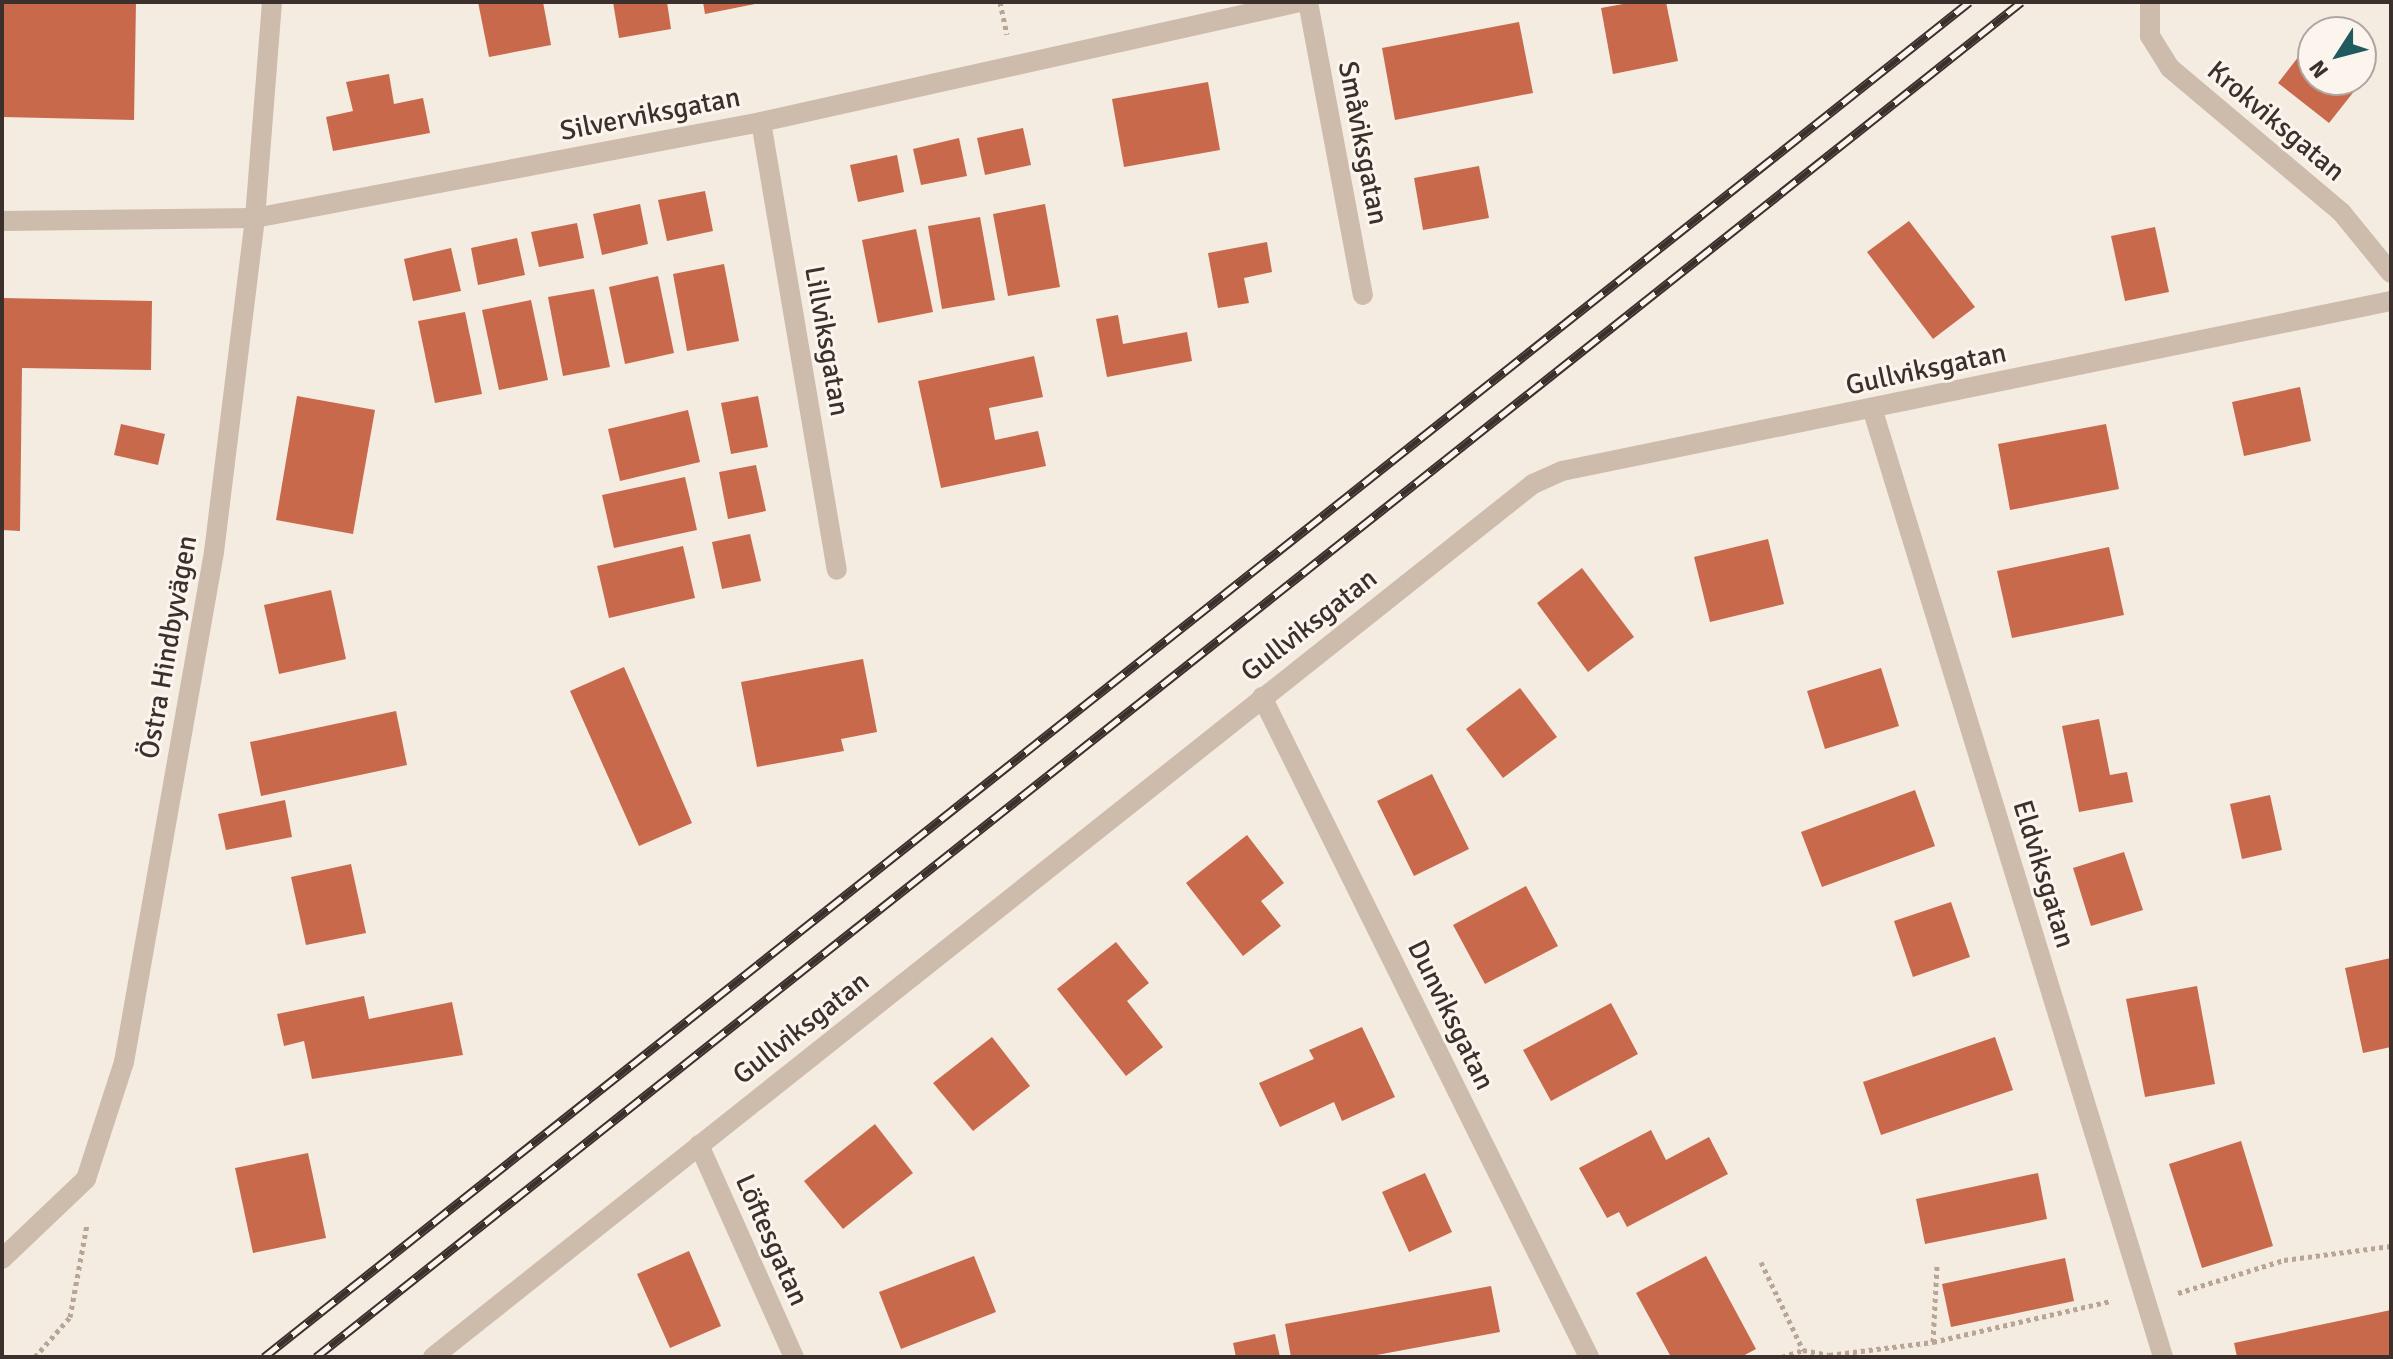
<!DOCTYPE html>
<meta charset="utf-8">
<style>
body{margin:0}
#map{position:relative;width:2393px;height:1359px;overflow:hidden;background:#f4ebe1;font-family:Signika,sans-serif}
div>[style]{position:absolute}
.building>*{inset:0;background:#c8694b}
.path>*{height:5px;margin-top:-2.5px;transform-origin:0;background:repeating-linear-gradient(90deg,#b9a596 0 4px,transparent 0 8px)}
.minor>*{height:20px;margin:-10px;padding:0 10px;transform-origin:10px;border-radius:10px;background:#cdbbac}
.rail>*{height:9px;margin-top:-4.5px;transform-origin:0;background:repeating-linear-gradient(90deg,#fbf5ee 0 18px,#3b302b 0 36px);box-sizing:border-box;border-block:2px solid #3b302b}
span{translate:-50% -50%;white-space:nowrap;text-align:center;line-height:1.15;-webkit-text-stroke:6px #fbf5ee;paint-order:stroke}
.street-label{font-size:28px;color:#3b302b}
.frame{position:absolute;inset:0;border:4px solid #3b302b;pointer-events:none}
.north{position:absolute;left:2297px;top:16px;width:80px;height:80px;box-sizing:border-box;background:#fbf5ee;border:2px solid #aea6a0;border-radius:50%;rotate:234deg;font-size:22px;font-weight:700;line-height:32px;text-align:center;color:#3b302b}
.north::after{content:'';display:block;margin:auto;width:28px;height:36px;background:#1f5a5e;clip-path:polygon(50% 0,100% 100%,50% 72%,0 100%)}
</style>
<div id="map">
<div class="building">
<div style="clip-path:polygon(2px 2px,136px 2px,134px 120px,2px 117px)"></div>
<div style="clip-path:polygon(478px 2px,543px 2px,551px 45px,489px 57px)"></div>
<div style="clip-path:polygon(613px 2px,667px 2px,671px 29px,619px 38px)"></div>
<div style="clip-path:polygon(703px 2px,760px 2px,760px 3px,705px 14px)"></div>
<div style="clip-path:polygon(1634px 2px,1666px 2px,1678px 61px,1613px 74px,1601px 8px)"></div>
<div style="clip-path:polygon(1519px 22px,1533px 93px,1395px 120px,1382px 48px)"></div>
<div style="clip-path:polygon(2313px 38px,2313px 80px,2361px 80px,2361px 71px,2367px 75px,2329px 123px,2278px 83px)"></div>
<div style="clip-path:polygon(389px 74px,394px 104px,423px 98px,430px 133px,333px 151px,326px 117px,353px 111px,346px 82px)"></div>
<div style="clip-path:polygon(1208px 82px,1220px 150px,1124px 167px,1112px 99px)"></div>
<div style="clip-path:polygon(1023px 128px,1031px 165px,985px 175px,977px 138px)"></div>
<div style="clip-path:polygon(959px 138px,967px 176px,921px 185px,913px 149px)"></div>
<div style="clip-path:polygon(897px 155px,904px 192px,858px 202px,850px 165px)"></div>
<div style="clip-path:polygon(1479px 166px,1489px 218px,1423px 230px,1414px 178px)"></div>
<div style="clip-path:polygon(705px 191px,713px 231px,667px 241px,658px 200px)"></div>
<div style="clip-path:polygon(640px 204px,648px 244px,602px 255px,593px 214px)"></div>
<div style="clip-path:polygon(1045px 204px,1060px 287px,1008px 296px,993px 214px)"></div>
<div style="clip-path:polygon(980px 217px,995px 300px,942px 309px,928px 226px)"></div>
<div style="clip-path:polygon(1909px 221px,1975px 307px,1933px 339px,1867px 252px)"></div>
<div style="clip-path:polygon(577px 223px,584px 258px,539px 267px,531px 232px)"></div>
<div style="clip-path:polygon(2155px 227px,2169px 292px,2125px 301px,2111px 236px)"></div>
<div style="clip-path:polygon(916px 229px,933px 312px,878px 323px,862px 240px)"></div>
<div style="clip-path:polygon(517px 238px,525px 275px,478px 285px,471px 248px)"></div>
<div style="clip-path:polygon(1267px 242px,1272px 272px,1244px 278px,1249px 303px,1218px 308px,1208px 253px)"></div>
<div style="clip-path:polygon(451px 248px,461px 291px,413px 301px,404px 259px)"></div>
<div style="clip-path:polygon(724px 264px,739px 341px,687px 351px,673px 274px)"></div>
<div style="clip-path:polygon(658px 276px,674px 353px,625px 364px,609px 287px)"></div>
<div style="clip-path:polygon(594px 289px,610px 367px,563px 376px,548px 297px)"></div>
<div style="clip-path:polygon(2px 298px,152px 301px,151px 370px,22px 368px,20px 531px,2px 530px)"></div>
<div style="clip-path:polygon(531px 300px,548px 380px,499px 390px,482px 310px)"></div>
<div style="clip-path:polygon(465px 312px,482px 394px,435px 403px,418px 321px)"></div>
<div style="clip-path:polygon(1118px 315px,1123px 344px,1187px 332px,1192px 361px,1107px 377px,1096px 319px)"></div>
<div style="clip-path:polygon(1034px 356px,1043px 397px,989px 408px,995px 440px,1038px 431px,1046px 466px,941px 488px,918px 381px)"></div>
<div style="clip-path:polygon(2300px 387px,2311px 441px,2244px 456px,2232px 402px)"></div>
<div style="clip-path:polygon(297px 396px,375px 410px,353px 534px,276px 520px)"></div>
<div style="clip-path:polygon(758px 396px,768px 447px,731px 454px,721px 403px)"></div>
<div style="clip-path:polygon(688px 410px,700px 462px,620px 481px,608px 429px)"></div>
<div style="clip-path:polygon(121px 424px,165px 434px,158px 465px,114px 455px)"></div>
<div style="clip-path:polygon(2106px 424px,2119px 489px,2010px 510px,1998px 444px)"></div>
<div style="clip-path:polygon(756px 465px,766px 511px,728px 519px,719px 472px)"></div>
<div style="clip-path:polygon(685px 477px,697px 530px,614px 548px,602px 495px)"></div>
<div style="clip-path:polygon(750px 534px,761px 581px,722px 589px,712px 542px)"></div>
<div style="clip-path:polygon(1768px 539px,1784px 604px,1710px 622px,1694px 557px)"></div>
<div style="clip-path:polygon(683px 546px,695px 598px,609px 618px,597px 566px)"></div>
<div style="clip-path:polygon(2109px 547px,2124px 615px,2012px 638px,1997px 571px)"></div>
<div style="clip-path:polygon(1582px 568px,1634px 637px,1588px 672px,1537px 603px)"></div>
<div style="clip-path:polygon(331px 590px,346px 659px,279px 674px,264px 605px)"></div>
<div style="clip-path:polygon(863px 659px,877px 732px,841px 739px,844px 751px,757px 767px,741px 682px)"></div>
<div style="clip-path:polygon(624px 667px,692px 823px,639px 846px,570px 691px)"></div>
<div style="clip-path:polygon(1881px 668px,1899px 726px,1825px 749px,1807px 691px)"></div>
<div style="clip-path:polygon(1520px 688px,1557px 737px,1503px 778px,1466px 729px)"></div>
<div style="clip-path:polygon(396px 711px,407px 765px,261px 796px,250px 742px)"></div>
<div style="clip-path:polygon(2099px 719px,2110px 775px,2127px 772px,2133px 802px,2079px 812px,2062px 726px)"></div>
<div style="clip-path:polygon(1432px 774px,1469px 849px,1414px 876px,1377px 801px)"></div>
<div style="clip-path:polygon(1915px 790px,1935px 846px,1822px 887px,1801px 832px)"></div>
<div style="clip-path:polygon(2270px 795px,2282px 850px,2242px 859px,2230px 804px)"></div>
<div style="clip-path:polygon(285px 800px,292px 837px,226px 850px,218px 814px)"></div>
<div style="clip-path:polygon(1247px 835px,1284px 883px,1261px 901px,1281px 926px,1243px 956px,1186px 883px)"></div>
<div style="clip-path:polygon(2124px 852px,2143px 910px,2091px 926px,2073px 868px)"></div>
<div style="clip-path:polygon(351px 864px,366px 933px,306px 945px,291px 877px)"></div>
<div style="clip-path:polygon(1526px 886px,1558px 946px,1485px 984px,1453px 925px)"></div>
<div style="clip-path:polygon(1951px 902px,1970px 957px,1913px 977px,1894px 921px)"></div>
<div style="clip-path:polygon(1116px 942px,1149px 983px,1127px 1001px,1163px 1047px,1126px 1076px,1057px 989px)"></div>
<div style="clip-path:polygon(2391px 958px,2391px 1047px,2363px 1053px,2345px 968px)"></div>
<div style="clip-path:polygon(2197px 986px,2215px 1084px,2145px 1097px,2126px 999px)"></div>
<div style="clip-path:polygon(364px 996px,369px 1019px,452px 1002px,463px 1055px,312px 1079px,304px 1041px,284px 1046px,277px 1014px)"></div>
<div style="clip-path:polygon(1611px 1003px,1638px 1054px,1551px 1101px,1523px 1050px)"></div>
<div style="clip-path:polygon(1362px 1027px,1395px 1097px,1342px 1121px,1334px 1102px,1280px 1127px,1259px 1083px,1314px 1059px,1309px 1050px)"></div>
<div style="clip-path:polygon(992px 1037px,1030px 1086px,973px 1131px,933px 1083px)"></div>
<div style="clip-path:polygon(1995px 1037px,2013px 1090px,1881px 1135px,1863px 1082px)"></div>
<div style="clip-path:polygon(875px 1124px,913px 1173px,843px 1229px,804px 1181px)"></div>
<div style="clip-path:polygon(1651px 1130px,1666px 1160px,1709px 1137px,1728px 1174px,1627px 1227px,1619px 1212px,1607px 1218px,1579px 1168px)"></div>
<div style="clip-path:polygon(2241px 1141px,2273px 1246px,2202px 1268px,2169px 1164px)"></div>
<div style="clip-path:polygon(308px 1153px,326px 1238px,253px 1253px,235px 1168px)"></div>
<div style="clip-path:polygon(1425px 1173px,1452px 1232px,1409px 1252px,1382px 1192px)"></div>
<div style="clip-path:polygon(2038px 1173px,2047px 1219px,1925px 1244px,1916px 1199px)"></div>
<div style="clip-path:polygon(689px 1251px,721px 1326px,670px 1348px,637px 1274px)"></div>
<div style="clip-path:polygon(974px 1256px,996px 1312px,901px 1349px,879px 1292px)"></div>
<div style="clip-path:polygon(1706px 1256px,1756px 1349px,1741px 1357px,1671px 1357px,1636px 1293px)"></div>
<div style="clip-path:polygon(2065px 1258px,2074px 1301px,1951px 1327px,1942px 1284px)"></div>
<div style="clip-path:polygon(1491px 1286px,1500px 1332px,1366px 1357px,1291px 1357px,1285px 1324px)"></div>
<div style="clip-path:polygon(2391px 1310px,2391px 1357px,2237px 1357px,2234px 1343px)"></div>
<div style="clip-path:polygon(1275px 1334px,1280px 1357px,1236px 1357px,1233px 1343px)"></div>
</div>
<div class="path">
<div style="left:1000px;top:2px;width:33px;rotate:78deg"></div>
<div style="left:1761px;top:1262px;width:98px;rotate:64.5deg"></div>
<div style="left:2178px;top:1293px;width:111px;rotate:-17.3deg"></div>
<div style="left:2284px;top:1260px;width:108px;rotate:-7.5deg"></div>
<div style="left:1933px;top:1342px;width:76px;rotate:-87deg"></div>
<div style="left:35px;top:1357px;width:53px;rotate:-48.8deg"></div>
<div style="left:70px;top:1317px;width:95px;rotate:-79.6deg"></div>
<div style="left:1782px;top:1357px;width:22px;rotate:-18deg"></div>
<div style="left:1803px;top:1350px;width:26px;rotate:11deg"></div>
<div style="left:1829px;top:1355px;width:105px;rotate:-7.1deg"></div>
<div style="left:1933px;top:1342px;width:183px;rotate:-13deg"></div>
</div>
<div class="minor">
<div style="left:1308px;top:2px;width:298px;rotate:79.4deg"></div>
<div style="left:2150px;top:2px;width:34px;rotate:90deg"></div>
<div style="left:2150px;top:36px;width:38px;rotate:58deg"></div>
<div style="left:2170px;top:68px;width:225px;rotate:40.1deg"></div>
<div style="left:2342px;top:213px;width:77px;rotate:50.8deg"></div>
<div style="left:761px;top:122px;width:454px;rotate:80.4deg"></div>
<div style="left:2px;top:221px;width:253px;rotate:-0.7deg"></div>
<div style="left:255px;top:218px;width:515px;rotate:-10.74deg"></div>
<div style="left:761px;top:122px;width:552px;rotate:-12.55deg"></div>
<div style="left:1872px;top:408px;width:993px;rotate:72.95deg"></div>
<div style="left:1262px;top:697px;width:737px;rotate:63.64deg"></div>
<div style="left:699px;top:1145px;width:232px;rotate:65.9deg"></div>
<div style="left:2px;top:1259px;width:116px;rotate:-43.6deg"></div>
<div style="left:86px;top:1179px;width:123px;rotate:-72deg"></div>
<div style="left:124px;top:1062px;width:518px;rotate:-79.99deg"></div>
<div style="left:214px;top:552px;width:337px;rotate:-83deg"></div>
<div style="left:255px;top:218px;width:217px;rotate:-85.5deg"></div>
<div style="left:433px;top:1357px;width:1404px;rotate:-38.44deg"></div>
<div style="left:1533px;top:484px;width:32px;rotate:-24deg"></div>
<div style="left:1562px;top:471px;width:846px;rotate:-11.59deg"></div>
</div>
<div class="rail">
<div style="left:264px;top:1357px;width:2178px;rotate:-38.47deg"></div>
<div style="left:316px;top:1357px;width:2178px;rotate:-38.47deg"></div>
</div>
<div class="street-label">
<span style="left:650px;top:114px;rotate:-11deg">Silverviksgatan</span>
<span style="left:2276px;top:121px;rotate:40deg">Krokviksgatan</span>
<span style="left:1363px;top:143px;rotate:79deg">Småviksgatan</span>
<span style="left:827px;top:341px;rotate:80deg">Lillviksgatan</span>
<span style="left:1926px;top:369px;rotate:-12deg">Gullviksgatan</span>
<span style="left:1309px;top:625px;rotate:-38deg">Gullviksgatan</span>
<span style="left:168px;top:647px;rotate:-80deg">Östra Hindbyvägen</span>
<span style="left:2044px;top:874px;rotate:73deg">Eldviksgatan</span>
<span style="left:1451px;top:1015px;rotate:64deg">Dunviksgatan</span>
<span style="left:801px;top:1028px;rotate:-38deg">Gullviksgatan</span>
<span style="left:772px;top:1240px;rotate:66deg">Löftesgatan</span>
</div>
<div class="frame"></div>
<div class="north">N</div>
</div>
